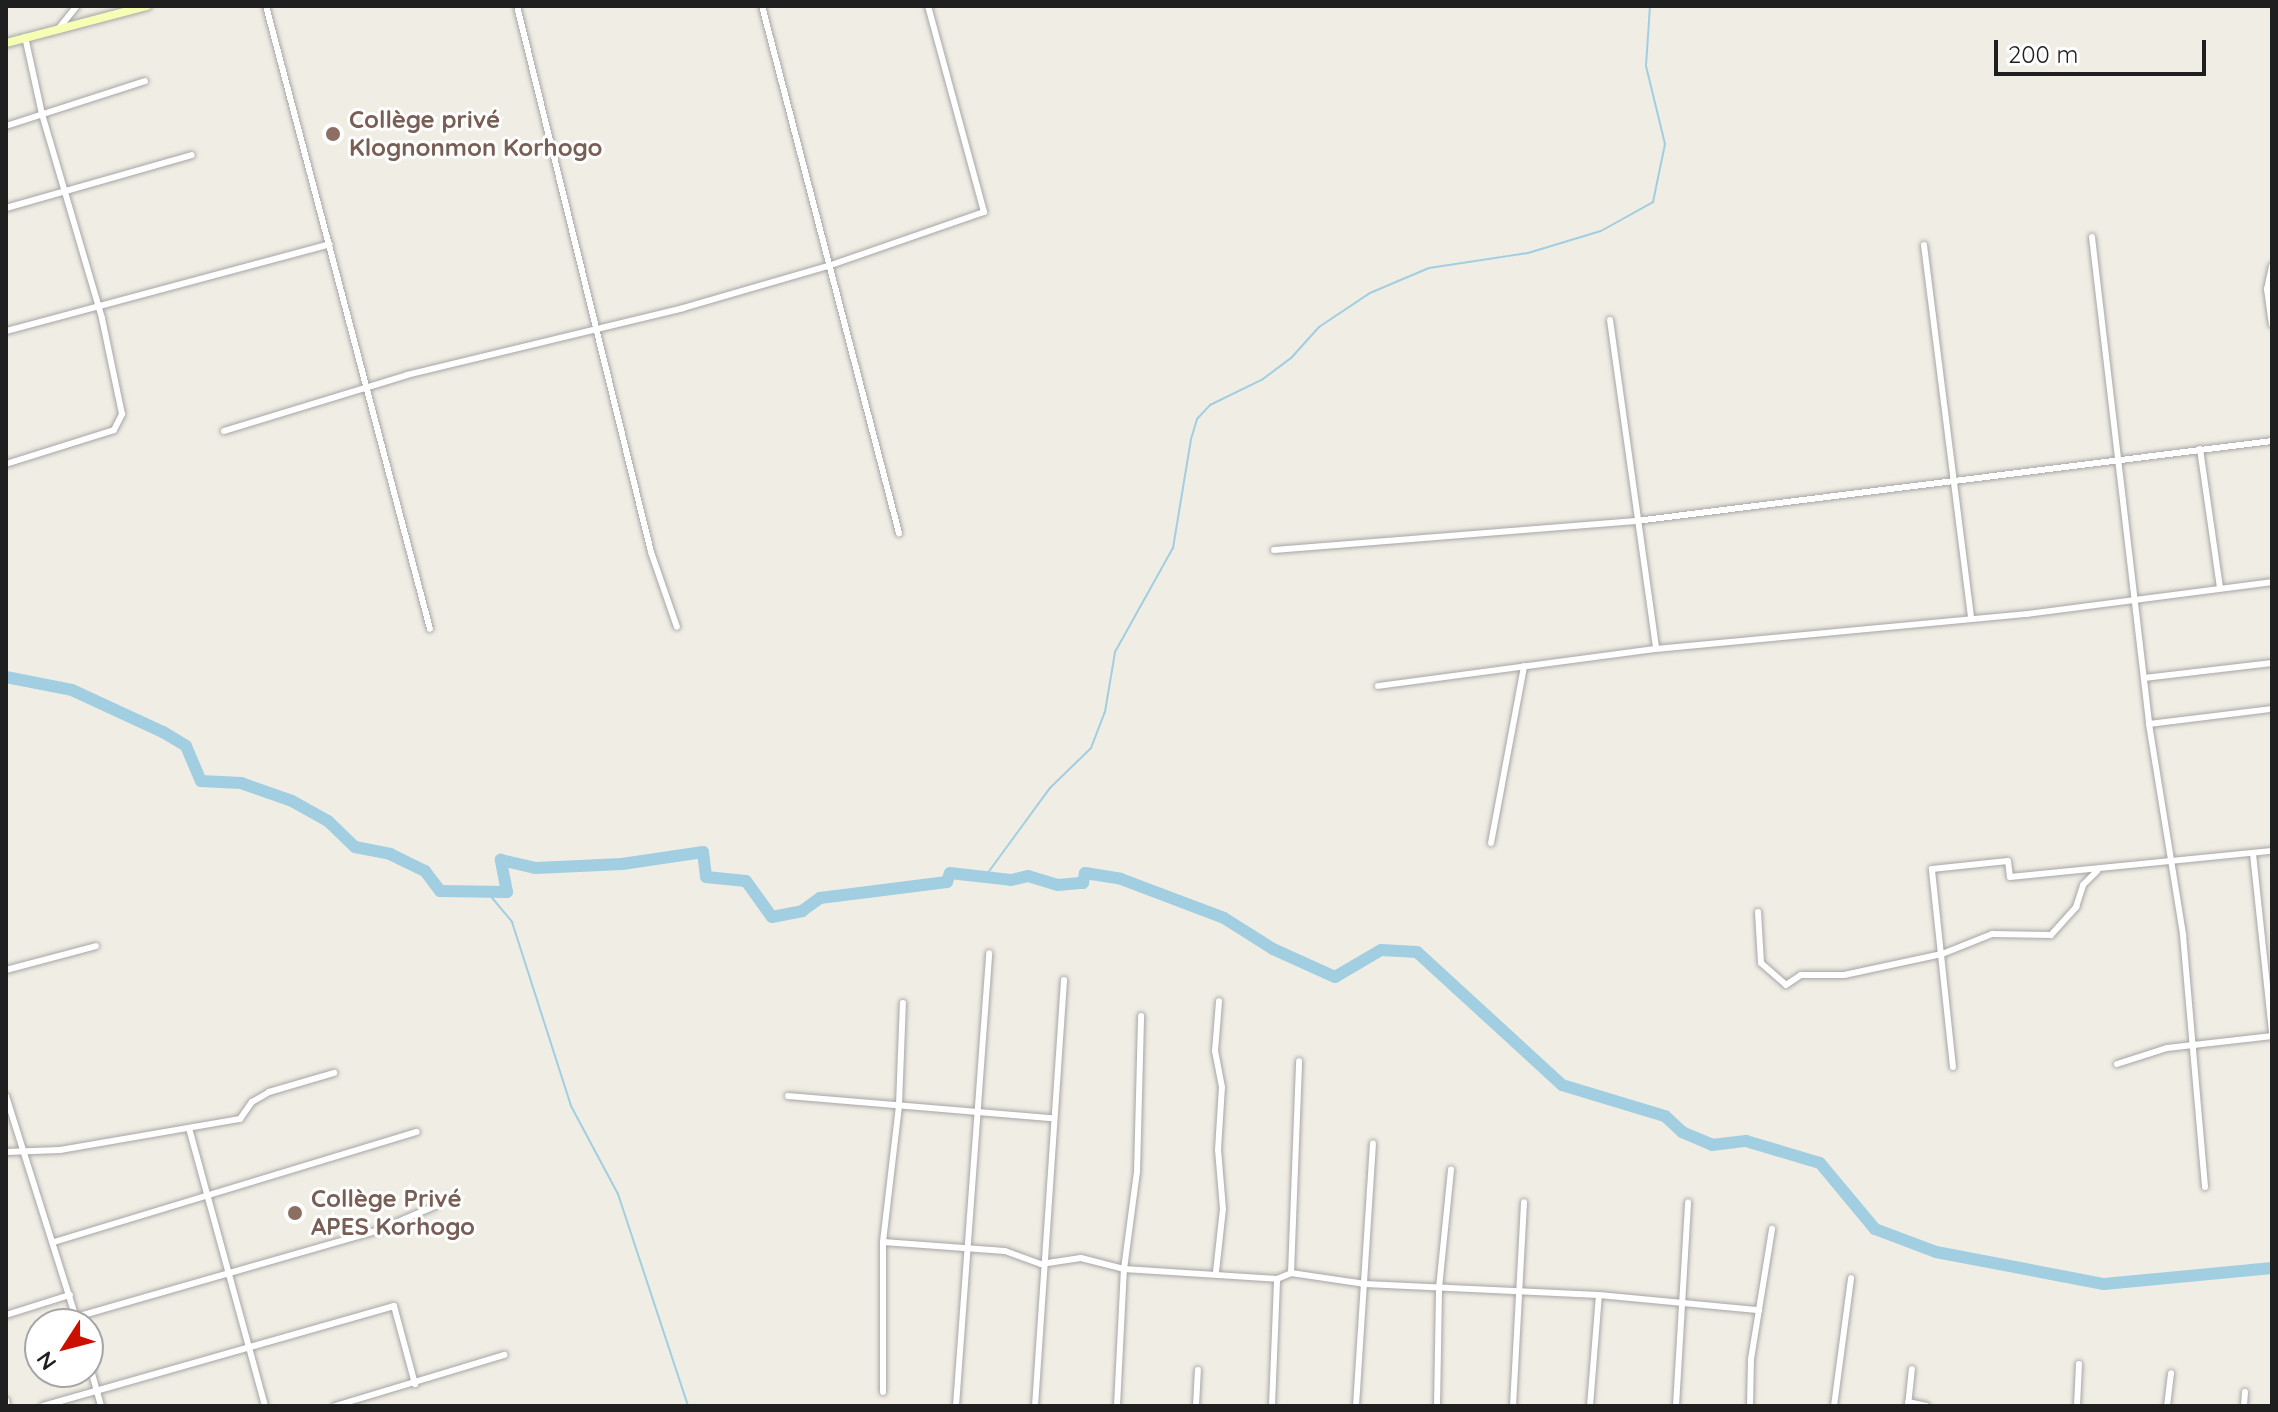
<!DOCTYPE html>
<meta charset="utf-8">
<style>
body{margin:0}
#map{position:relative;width:2278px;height:1412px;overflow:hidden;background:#f0ede4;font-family:Quicksand,sans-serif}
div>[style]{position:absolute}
.stream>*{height:2px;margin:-1px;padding:0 1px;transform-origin:1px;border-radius:1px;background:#a1cee1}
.river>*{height:12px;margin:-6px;padding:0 6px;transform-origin:6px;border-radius:6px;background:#a1cee1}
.roads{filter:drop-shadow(0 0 2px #a6a6a6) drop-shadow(0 0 2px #a6a6a6)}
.street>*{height:6px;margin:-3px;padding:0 3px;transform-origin:3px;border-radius:3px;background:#fff}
.secondary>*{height:8px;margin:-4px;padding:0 4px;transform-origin:4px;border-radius:4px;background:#f5feb4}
.dots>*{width:22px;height:22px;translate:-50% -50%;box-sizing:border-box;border:4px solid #fff;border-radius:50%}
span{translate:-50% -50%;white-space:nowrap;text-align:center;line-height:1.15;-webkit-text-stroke:6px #fff;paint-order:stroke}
.education-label{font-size:24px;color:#785e54;font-weight:700}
.left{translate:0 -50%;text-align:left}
.frame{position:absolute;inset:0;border:8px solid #1f1f1f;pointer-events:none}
.north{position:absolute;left:24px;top:1308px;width:80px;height:80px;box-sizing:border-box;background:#fff;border:2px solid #a5a5a5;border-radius:50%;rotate:234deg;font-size:22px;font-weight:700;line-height:32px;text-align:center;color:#1f1f1f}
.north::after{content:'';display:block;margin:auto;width:28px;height:36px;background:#cd0f00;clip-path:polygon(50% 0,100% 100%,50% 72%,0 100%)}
.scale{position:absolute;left:1994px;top:40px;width:212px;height:36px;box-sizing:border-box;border:4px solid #1f1f1f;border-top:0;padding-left:10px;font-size:24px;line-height:28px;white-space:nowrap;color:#1f1f1f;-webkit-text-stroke:6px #fff;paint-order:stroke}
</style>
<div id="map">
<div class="stream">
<div style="left:987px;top:874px;width:107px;rotate:-53.8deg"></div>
<div style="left:1050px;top:788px;width:57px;rotate:-44.3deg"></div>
<div style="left:1091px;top:748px;width:39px;rotate:-69deg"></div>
<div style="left:1105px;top:712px;width:61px;rotate:-80.5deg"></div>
<div style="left:1115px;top:652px;width:119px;rotate:-60.9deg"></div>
<div style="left:1173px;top:548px;width:110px;rotate:-80.6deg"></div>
<div style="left:1191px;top:439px;width:21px;rotate:-73deg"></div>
<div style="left:1197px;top:419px;width:19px;rotate:-47deg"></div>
<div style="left:1210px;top:405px;width:59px;rotate:-26.1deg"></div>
<div style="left:1263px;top:379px;width:36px;rotate:-37deg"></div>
<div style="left:1292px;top:357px;width:40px;rotate:-48deg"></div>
<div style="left:1319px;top:327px;width:61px;rotate:-33.7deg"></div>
<div style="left:1370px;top:293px;width:64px;rotate:-23deg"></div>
<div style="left:1429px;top:268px;width:100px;rotate:-8.6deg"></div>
<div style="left:1528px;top:253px;width:76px;rotate:-16.8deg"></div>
<div style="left:1601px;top:231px;width:60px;rotate:-29.1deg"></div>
<div style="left:1653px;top:202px;width:59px;rotate:-78.3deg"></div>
<div style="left:1665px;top:144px;width:80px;rotate:-103.7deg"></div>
<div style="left:1646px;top:66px;width:60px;rotate:-86.2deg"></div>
<div style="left:488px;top:893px;width:38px;rotate:50deg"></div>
<div style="left:512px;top:922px;width:193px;rotate:72.2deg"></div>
<div style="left:571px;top:1106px;width:100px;rotate:61.9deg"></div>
<div style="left:618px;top:1194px;width:223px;rotate:71.7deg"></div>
</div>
<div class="river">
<div style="left:6px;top:677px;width:67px;rotate:11.1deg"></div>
<div style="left:72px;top:690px;width:100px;rotate:24.8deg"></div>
<div style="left:163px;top:732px;width:27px;rotate:31deg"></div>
<div style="left:186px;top:746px;width:38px;rotate:67deg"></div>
<div style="left:201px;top:781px;width:40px;rotate:2.9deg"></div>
<div style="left:241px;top:783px;width:54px;rotate:19.4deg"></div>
<div style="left:292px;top:801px;width:41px;rotate:29.1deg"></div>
<div style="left:328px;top:821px;width:37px;rotate:44deg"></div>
<div style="left:355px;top:847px;width:36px;rotate:11deg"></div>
<div style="left:390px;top:854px;width:39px;rotate:26deg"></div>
<div style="left:425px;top:871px;width:25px;rotate:53deg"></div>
<div style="left:440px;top:891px;width:67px;rotate:0.9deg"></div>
<div style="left:507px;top:892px;width:33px;rotate:-101deg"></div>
<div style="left:501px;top:860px;width:36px;rotate:13deg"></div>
<div style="left:536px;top:868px;width:86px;rotate:-2.7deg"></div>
<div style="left:622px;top:864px;width:82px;rotate:-8.4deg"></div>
<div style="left:703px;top:852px;width:25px;rotate:83deg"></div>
<div style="left:706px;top:877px;width:40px;rotate:5.7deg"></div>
<div style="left:746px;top:881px;width:44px;rotate:54.2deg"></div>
<div style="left:772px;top:917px;width:31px;rotate:-11deg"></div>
<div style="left:802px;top:911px;width:22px;rotate:-36deg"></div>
<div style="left:820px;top:898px;width:128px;rotate:-7.2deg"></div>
<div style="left:947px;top:882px;width:9px;rotate:-72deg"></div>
<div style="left:950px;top:873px;width:61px;rotate:6.5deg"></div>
<div style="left:1011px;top:880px;width:17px;rotate:-13deg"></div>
<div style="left:1028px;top:876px;width:31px;rotate:17deg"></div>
<div style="left:1058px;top:885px;width:25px;rotate:-5deg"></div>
<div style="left:1083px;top:883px;width:10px;rotate:-79deg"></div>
<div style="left:1085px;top:873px;width:36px;rotate:9deg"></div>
<div style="left:1121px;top:879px;width:110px;rotate:20.7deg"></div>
<div style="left:1224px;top:918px;width:58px;rotate:32.3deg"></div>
<div style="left:1273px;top:949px;width:68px;rotate:24.3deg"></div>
<div style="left:1335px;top:977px;width:53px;rotate:-30.4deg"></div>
<div style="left:1381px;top:950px;width:36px;rotate:3deg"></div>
<div style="left:1417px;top:952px;width:197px;rotate:42.5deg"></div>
<div style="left:1562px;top:1085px;width:108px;rotate:16.8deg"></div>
<div style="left:1665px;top:1116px;width:23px;rotate:43deg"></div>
<div style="left:1682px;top:1132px;width:33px;rotate:23deg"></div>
<div style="left:1712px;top:1145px;width:34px;rotate:-7deg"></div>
<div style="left:1746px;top:1141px;width:77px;rotate:16.6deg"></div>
<div style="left:1820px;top:1163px;width:86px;rotate:50.2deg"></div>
<div style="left:1875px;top:1229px;width:65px;rotate:20.7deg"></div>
<div style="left:1936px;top:1252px;width:171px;rotate:10.8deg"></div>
<div style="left:2104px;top:1284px;width:169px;rotate:-5.4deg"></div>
</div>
<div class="roads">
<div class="street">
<div style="left:266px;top:6px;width:644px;rotate:75.25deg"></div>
<div style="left:517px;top:6px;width:562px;rotate:76.21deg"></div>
<div style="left:651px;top:552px;width:79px;rotate:70.9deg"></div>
<div style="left:762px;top:6px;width:545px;rotate:75.43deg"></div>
<div style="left:59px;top:28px;width:28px;rotate:-51deg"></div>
<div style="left:6px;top:126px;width:146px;rotate:-17.9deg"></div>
<div style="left:6px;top:208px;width:193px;rotate:-15.9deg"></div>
<div style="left:2092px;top:237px;width:490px;rotate:83.3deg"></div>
<div style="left:2149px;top:724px;width:214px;rotate:80.8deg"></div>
<div style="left:2183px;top:935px;width:253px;rotate:85deg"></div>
<div style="left:1924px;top:245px;width:376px;rotate:82.8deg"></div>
<div style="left:2272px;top:266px;width:24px;rotate:102deg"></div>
<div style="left:2267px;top:289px;width:36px;rotate:82deg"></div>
<div style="left:1610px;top:320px;width:332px;rotate:82deg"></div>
<div style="left:6px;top:331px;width:335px;rotate:-15deg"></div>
<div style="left:224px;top:431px;width:191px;rotate:-17deg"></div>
<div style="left:407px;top:375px;width:284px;rotate:-13.6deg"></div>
<div style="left:683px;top:308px;width:151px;rotate:-16.2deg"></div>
<div style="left:828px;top:266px;width:165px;rotate:-19.1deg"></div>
<div style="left:984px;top:212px;width:213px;rotate:-105.2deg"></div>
<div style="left:2200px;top:449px;width:139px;rotate:81.8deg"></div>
<div style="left:6px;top:464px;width:113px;rotate:-17.5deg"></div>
<div style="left:114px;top:430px;width:18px;rotate:-63deg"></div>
<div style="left:122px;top:414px;width:98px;rotate:-101.8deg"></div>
<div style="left:102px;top:318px;width:213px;rotate:-106.4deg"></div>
<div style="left:42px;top:114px;width:79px;rotate:-102.4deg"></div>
<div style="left:1274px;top:550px;width:363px;rotate:-4.6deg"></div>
<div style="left:1636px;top:521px;width:641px;rotate:-7.17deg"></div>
<div style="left:2144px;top:678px;width:129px;rotate:-6.7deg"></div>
<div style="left:1378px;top:686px;width:280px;rotate:-7.6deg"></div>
<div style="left:1656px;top:649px;width:373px;rotate:-5.4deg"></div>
<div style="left:2027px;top:614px;width:247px;rotate:-7.4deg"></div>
<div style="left:2149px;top:724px;width:124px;rotate:-7deg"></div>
<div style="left:1491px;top:843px;width:180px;rotate:-79.4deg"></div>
<div style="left:2253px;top:854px;width:180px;rotate:83.9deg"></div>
<div style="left:1758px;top:912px;width:51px;rotate:86.6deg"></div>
<div style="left:1761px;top:963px;width:33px;rotate:41deg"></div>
<div style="left:1786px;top:985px;width:18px;rotate:-34deg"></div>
<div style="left:1801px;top:975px;width:43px"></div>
<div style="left:1844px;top:975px;width:100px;rotate:-12.1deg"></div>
<div style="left:1942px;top:954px;width:54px;rotate:-21.8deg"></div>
<div style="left:1992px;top:934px;width:59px;rotate:1deg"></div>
<div style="left:2051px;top:935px;width:38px;rotate:-48deg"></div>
<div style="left:2076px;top:907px;width:23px;rotate:-72deg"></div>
<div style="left:2083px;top:885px;width:20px;rotate:-45deg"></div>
<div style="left:6px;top:970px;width:93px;rotate:-14.9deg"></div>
<div style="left:2117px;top:1064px;width:52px;rotate:-17.7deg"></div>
<div style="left:2167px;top:1048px;width:106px;rotate:-6.5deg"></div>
<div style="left:1953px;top:1067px;width:199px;rotate:-96.1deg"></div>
<div style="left:1932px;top:869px;width:76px;rotate:-6deg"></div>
<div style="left:2008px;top:861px;width:16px;rotate:83deg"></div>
<div style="left:2010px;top:877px;width:263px;rotate:-5.7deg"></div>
<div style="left:6px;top:1096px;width:239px;rotate:72.5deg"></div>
<div style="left:788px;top:1096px;width:265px;rotate:4.8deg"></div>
<div style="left:189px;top:1128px;width:288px;rotate:74.7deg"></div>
<div style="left:6px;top:1152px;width:54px;rotate:-2.1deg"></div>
<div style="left:60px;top:1150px;width:183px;rotate:-9.8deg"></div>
<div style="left:240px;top:1119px;width:21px;rotate:-55deg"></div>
<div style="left:252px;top:1102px;width:20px;rotate:-30deg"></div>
<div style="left:269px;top:1092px;width:68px;rotate:-16.3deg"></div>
<div style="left:54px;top:1242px;width:379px;rotate:-16.9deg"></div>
<div style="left:883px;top:1242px;width:122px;rotate:4.2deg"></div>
<div style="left:1005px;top:1251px;width:38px;rotate:20deg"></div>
<div style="left:1041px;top:1264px;width:40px;rotate:-8.5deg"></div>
<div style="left:1081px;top:1258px;width:44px;rotate:14.3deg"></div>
<div style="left:1124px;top:1269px;width:153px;rotate:3.7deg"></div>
<div style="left:1277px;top:1279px;width:15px;rotate:-23deg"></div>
<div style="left:1291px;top:1273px;width:75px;rotate:8.5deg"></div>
<div style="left:1365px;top:1284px;width:234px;rotate:2.7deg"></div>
<div style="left:1599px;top:1295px;width:161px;rotate:5.4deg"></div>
<div style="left:1216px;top:1272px;width:63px;rotate:-83.7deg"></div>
<div style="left:1223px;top:1209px;width:59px;rotate:-94.8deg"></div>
<div style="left:1218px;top:1150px;width:63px;rotate:-86.4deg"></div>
<div style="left:1222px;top:1087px;width:37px;rotate:-101deg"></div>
<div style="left:1215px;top:1051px;width:50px;rotate:-85.4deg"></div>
<div style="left:1291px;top:1273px;width:212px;rotate:-87.8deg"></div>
<div style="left:6px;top:1315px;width:67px;rotate:-17.4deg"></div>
<div style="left:76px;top:1317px;width:315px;rotate:-16deg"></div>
<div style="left:379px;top:1230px;width:61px;rotate:-23.2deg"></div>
<div style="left:88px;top:1359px;width:49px;rotate:74.5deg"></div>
<div style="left:883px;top:1392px;width:150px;rotate:-90deg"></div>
<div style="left:883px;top:1242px;width:138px;rotate:-83.3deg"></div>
<div style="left:899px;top:1105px;width:102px;rotate:-87.8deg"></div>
<div style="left:6px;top:1400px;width:6px;rotate:81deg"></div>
<div style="left:1908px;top:1402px;width:19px;rotate:12deg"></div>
<div style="left:43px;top:1406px;width:365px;rotate:-15.9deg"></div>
<div style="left:394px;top:1306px;width:81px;rotate:74.9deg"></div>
<div style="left:335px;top:1406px;width:177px;rotate:-16.8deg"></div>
<div style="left:956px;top:1406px;width:454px;rotate:-85.8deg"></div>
<div style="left:1035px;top:1406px;width:427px;rotate:-86.1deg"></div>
<div style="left:1117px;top:1406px;width:137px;rotate:-87.1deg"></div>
<div style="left:1124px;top:1269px;width:98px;rotate:-82.4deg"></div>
<div style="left:1137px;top:1172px;width:156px;rotate:-88.5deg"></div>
<div style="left:1196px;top:1406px;width:36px;rotate:-87deg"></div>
<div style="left:1272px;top:1406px;width:127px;rotate:-87.7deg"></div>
<div style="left:1356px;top:1406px;width:263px;rotate:-86.3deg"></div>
<div style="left:1437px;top:1406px;width:118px;rotate:-89deg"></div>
<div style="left:1439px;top:1288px;width:119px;rotate:-84.2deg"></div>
<div style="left:1513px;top:1406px;width:204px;rotate:-86.9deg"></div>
<div style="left:1590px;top:1406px;width:111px;rotate:-85.4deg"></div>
<div style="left:1676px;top:1406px;width:204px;rotate:-86.6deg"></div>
<div style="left:1750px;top:1406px;width:47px;rotate:-88.8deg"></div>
<div style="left:1751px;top:1359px;width:132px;rotate:-80.8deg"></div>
<div style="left:1834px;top:1406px;width:129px;rotate:-82.4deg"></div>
<div style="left:1908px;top:1406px;width:37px;rotate:-84deg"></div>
<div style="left:2077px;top:1406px;width:42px;rotate:-87.3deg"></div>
<div style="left:2167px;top:1406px;width:33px;rotate:-83deg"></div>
<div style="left:2244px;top:1406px;width:14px;rotate:-86deg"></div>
</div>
<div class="secondary">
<div style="left:6px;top:43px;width:146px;rotate:-14.7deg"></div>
</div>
</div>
<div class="dots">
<div style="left:333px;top:134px;background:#8d6e63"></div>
<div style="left:295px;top:1213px;background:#8d6e63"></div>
</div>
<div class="education-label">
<span class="left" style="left:349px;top:134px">Collège privé<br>Klognonmon Korhogo</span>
<span class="left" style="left:311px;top:1213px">Collège Privé<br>APES Korhogo</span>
</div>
<div class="frame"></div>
<div class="north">N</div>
<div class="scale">200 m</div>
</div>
